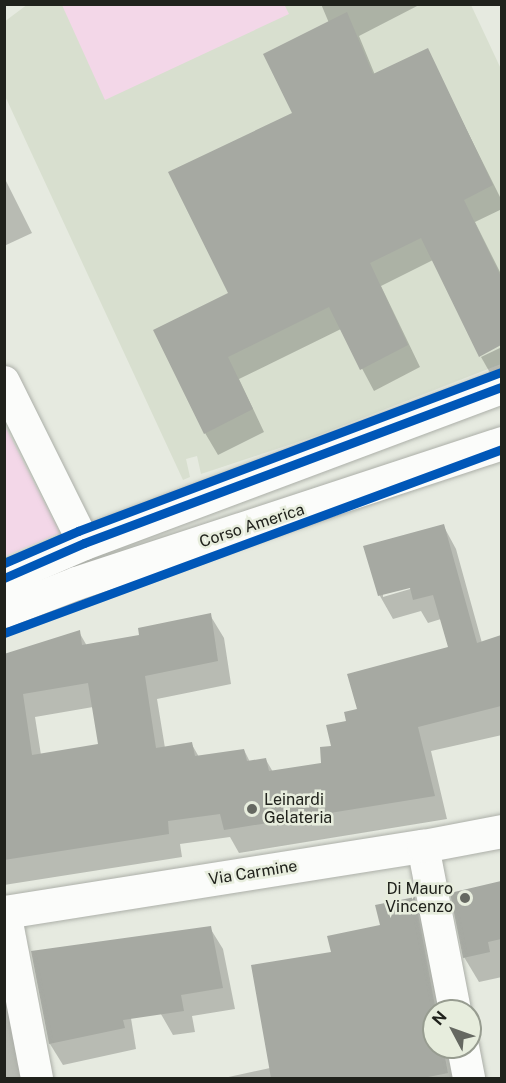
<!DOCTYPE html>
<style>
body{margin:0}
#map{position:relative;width:506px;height:1083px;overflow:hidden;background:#e6eae0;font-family:"Public Sans",sans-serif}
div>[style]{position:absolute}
.built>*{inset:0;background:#d8dfcf}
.green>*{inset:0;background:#f3d7e8}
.shadow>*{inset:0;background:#0003}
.building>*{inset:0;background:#a6a9a2}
.roads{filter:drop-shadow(0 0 2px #acafa8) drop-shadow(0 0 2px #acafa8)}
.minor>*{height:32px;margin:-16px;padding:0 16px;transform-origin:16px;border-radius:16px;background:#fbfcfa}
.tertiary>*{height:33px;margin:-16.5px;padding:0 16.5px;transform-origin:16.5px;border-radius:16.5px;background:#fbfcfa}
.secondary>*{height:33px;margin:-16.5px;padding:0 16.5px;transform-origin:16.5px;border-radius:16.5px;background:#fbfcfa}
.cycleway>*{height:9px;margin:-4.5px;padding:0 4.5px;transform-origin:4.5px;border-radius:4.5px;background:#0057b8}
.dots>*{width:16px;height:16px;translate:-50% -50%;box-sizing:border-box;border:3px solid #e7eddd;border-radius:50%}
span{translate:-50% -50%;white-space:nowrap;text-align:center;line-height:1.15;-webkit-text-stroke:5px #e7eddd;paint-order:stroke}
.street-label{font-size:16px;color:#20221c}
.poi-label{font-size:16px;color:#20221c}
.left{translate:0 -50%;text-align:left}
.right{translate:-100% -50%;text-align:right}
.frame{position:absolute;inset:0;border:6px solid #20221c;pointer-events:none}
.north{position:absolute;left:422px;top:999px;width:60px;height:60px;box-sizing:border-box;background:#e7eddd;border:2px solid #979c90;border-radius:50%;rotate:311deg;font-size:16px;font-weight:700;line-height:24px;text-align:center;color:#20221c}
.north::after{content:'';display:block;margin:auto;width:21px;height:27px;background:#656861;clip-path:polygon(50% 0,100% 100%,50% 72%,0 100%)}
</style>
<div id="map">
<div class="built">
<div style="clip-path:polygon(28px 4px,471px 5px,501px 69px,501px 364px,319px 435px,201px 474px,197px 456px,186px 459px,190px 477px,183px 480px,5px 96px,4px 22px)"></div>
</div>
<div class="green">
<div style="clip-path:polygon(284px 4px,289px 14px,105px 100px,62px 5px)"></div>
<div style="clip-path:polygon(4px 424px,60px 533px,5px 556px,4px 556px)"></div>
</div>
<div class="shadow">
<div style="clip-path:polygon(321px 4px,421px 4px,359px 36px,375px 75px,427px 50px,502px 201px,502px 209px,475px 222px,502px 276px,502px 343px,480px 354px,433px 260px,381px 286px,420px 367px,374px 391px,341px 329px,239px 379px,264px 432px,218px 455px,205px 433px,230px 294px,329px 23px)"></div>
<div style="clip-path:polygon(4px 177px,32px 233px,4px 246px)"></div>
<div style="clip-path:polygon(502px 347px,502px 373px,493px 378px,481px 357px)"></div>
<div style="clip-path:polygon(evenodd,443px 525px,456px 549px,482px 643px,502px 637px,502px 735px,431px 751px,447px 819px,239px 853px,230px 837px,180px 844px,182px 857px,4px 885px,4px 658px,79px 632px,87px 646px,141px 637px,210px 615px,224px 638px,231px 684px,157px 699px,165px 748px,191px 743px,199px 757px,244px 750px,250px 762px,266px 760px,273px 772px,323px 764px,359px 711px,449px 648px,441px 619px,428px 623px,421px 611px,393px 619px,380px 596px,364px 547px,443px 525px,416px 584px,417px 587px,383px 597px,383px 594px,416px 584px,443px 525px,93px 707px,99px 745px,41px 755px,35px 717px,93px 707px)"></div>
<div style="clip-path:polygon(502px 884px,502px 977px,479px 982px,464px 957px,452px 894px)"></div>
<div style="clip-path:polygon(414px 899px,427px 922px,444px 1011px,434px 1011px,434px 1047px,450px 1047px,456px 1078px,355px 1078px,332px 953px,381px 926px)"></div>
<div style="clip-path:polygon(210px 928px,223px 949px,235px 1009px,192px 1016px,195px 1032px,173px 1035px,119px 941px)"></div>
<div style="clip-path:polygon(33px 953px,122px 963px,136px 1049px,63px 1065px,50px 1044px)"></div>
<div style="clip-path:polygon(4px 976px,26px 1078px,4px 1078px)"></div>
<div style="clip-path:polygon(270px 1068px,276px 1078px,224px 1078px)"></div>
</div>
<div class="building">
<div style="clip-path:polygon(347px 12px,373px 74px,428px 48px,493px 185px,464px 200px,501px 277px,501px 345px,479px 357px,421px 238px,370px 263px,408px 345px,360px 370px,329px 307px,228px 357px,253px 409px,204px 434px,153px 330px,228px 293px,168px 172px,292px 113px,263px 54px)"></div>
<div style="clip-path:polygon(evenodd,444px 524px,477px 643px,501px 635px,501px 706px,418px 727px,435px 796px,224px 830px,220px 814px,168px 821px,169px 834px,4px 860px,4px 654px,80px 630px,82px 645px,139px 635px,138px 628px,211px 613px,218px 661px,145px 676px,156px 748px,192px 742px,195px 756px,244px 749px,247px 761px,266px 758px,269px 771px,321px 763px,320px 747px,331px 746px,326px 725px,346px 721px,344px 712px,357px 709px,347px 674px,448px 647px,433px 595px,413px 600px,410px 588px,378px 596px,363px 546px,444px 524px,88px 683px,98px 744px,32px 755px,23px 694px,88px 683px)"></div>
<div style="clip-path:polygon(501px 881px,501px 939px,488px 942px,490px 952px,463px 958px,450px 893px)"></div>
<div style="clip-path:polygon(415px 897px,436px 1011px,434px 1047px,443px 1047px,448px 1073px,423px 1078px,271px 1078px,251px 965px,331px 952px,327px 936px,380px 925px,375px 905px)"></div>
<div style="clip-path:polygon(211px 926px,223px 988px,181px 995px,184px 1011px,123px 1020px,125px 1028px,49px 1044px,31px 951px)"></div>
</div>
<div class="roads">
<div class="minor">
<div style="left:4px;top:382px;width:180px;rotate:63.6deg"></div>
<div style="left:423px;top:846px;width:168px;rotate:79deg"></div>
<div style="left:5px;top:912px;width:169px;rotate:79.1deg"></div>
<div style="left:463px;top:1047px;width:32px;rotate:79deg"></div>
</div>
<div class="tertiary">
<div style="left:4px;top:578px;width:87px;rotate:-23.6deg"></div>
<div style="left:84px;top:543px;width:446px;rotate:-20.5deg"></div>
<div style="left:4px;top:611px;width:77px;rotate:-21.3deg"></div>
<div style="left:76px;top:583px;width:448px;rotate:-18.2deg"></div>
</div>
<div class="secondary">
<div style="left:4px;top:912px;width:424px;rotate:-9deg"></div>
<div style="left:423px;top:846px;width:80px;rotate:-10.8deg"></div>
</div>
</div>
<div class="cycleway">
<div style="left:4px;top:563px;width:81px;rotate:-23.4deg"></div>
<div style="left:78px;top:531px;width:453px;rotate:-20.6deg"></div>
<div style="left:4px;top:578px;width:87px;rotate:-23.6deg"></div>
<div style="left:84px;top:543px;width:446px;rotate:-20.5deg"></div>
<div style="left:4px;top:633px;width:531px;rotate:-20.28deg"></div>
</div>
<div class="dots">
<div style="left:252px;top:809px;background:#656861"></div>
<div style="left:465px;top:898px;background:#656861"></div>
</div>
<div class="street-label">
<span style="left:252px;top:526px;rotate:-18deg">Corso America</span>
<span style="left:253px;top:873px;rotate:-9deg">Via Carmine</span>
</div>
<div class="poi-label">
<span class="left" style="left:264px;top:809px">Leinardi<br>Gelateria</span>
<span class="right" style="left:453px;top:898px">Di Mauro<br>Vincenzo</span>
</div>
<div class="frame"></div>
<div class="north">N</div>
</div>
